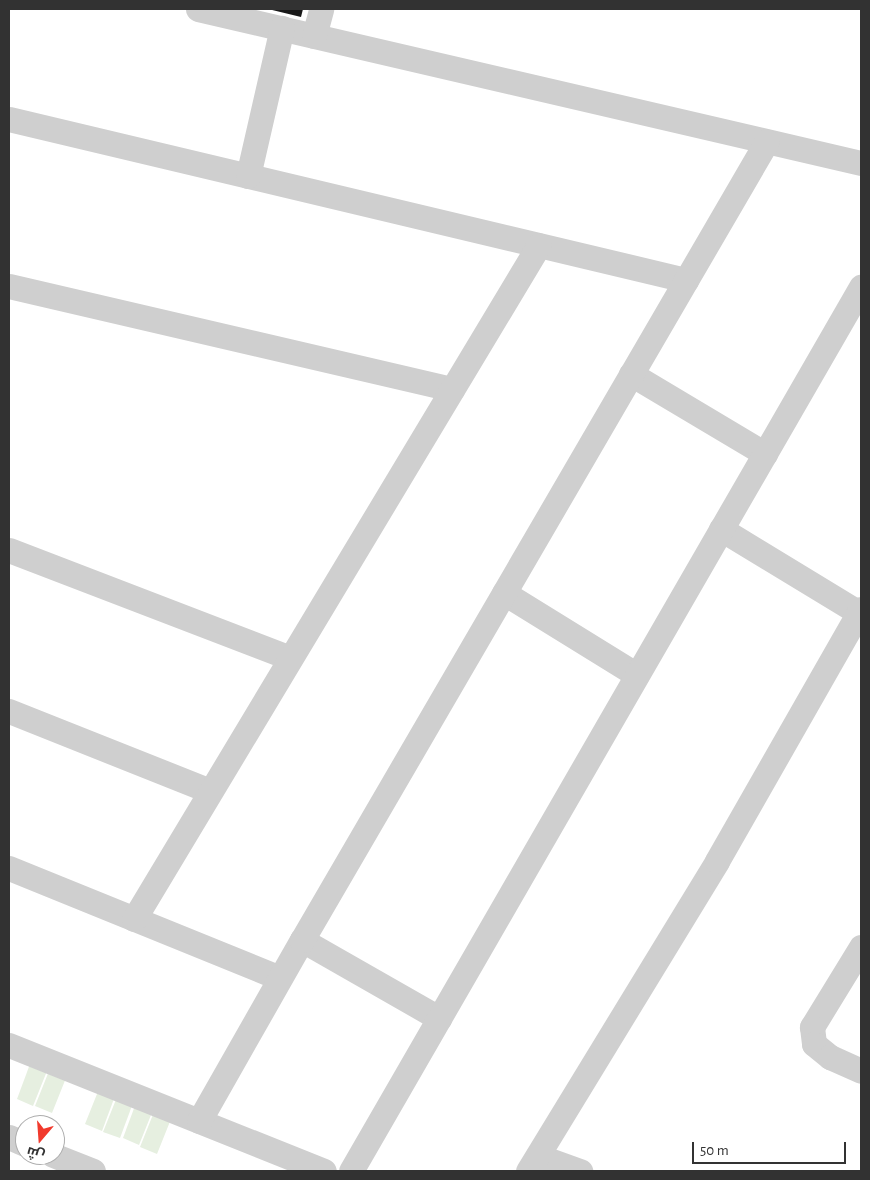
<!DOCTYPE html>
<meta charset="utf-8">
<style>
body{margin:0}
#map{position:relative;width:870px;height:1180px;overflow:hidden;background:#fff;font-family:"Alegreya Sans",Cairo,sans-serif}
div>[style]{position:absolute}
.green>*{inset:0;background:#e6efe0}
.building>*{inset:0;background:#191919}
.minor>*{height:25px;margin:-12.5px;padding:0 12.5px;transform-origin:12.5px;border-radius:12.5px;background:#cfcfcf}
span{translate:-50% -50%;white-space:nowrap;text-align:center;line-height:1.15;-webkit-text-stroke:5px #fff;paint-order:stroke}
.frame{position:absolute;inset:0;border:10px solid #323232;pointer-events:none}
.north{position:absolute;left:15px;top:1115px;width:50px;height:50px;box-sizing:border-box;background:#fff;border:1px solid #adadad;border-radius:50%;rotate:198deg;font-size:14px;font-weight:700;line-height:20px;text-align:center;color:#323232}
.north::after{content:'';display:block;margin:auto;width:18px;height:22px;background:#f13a2d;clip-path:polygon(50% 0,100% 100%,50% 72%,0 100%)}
.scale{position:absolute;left:692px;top:1142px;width:154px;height:22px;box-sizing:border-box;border:2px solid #323232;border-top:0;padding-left:6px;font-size:15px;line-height:18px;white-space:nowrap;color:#323232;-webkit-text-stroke:4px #fff;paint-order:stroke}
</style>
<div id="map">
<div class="green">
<div style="clip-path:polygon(30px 1064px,47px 1071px,33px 1106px,17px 1099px)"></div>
<div style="clip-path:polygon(49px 1071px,66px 1078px,52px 1113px,35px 1106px)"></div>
<div style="clip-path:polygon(99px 1089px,115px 1096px,102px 1131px,85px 1124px)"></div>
<div style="clip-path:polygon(117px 1097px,133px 1103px,120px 1138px,103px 1132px)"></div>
<div style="clip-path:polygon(136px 1103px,153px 1110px,139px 1145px,123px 1138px)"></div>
<div style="clip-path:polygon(154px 1112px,171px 1119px,157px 1154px,140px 1147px)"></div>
</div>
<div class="building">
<div style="clip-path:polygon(268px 9px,303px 9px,301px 17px)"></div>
</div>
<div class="minor">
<div style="left:198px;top:9px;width:681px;rotate:13.08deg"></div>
<div style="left:314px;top:36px;width:28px;rotate:-75deg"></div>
<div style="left:9px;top:119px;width:696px;rotate:13.38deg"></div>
<div style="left:248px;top:176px;width:152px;rotate:-77.1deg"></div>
<div style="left:9px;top:286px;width:455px;rotate:13.1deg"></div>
<div style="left:631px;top:374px;width:156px;rotate:30.8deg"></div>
<div style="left:721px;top:529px;width:162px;rotate:31.3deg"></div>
<div style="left:9px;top:550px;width:301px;rotate:21deg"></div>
<div style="left:504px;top:593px;width:156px;rotate:31.7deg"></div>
<div style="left:9px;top:711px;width:216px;rotate:21.7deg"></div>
<div style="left:9px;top:868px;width:292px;rotate:22.1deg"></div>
<div style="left:134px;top:919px;width:786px;rotate:-59deg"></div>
<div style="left:302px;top:940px;width:158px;rotate:29.7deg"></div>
<div style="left:861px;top:947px;width:94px;rotate:121.5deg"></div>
<div style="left:812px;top:1027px;width:17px;rotate:83deg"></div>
<div style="left:814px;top:1044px;width:21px;rotate:39deg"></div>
<div style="left:830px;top:1057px;width:34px;rotate:24deg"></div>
<div style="left:9px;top:1045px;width:339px;rotate:21.8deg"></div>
<div style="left:199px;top:1121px;width:208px;rotate:-60.4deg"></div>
<div style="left:302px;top:940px;width:924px;rotate:-59.8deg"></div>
<div style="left:9px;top:1137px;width:17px;rotate:24deg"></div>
<div style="left:53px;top:1155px;width:43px;rotate:21.8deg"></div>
<div style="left:538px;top:1156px;width:45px;rotate:19.7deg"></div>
<div style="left:351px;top:1171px;width:1021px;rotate:-60.02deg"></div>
<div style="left:528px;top:1171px;width:363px;rotate:-58.6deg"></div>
<div style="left:717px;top:861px;width:290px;rotate:-60.3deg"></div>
</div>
<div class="frame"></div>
<div class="north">ش</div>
<div class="scale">50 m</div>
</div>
